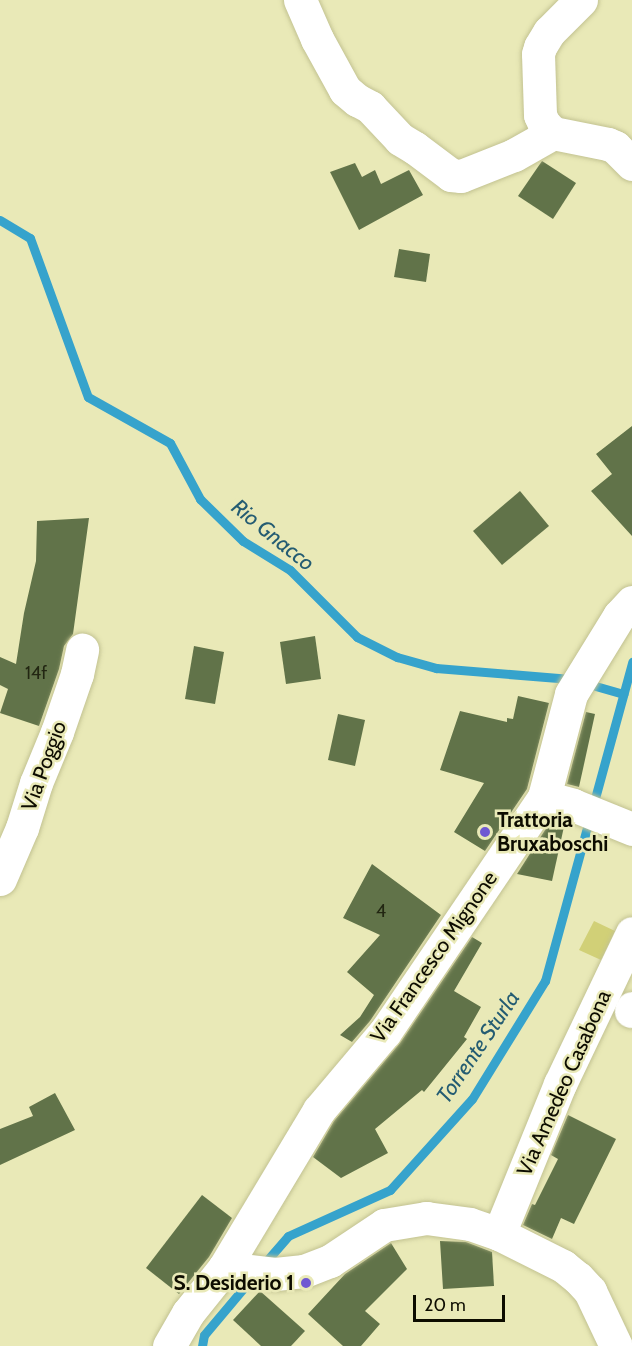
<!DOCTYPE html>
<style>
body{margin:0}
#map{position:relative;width:632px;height:1346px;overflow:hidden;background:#e9e9b7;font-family:Cabin,sans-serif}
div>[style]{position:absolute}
.green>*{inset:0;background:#d1d077}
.stream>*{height:9px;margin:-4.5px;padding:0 4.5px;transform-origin:4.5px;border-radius:4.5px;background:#36a3cc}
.building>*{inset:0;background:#617349}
.roads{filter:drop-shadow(0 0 2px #c2c291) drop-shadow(0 0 2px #c2c291)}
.minor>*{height:33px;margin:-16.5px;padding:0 16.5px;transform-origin:16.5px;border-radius:16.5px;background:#fff}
.dots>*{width:16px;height:16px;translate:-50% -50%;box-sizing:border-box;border:3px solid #e9e9b7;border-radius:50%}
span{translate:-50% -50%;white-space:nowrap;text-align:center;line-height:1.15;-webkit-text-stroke:5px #e9e9b7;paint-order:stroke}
.number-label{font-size:18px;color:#222612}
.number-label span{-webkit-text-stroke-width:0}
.street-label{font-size:21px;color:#0d0c00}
.poi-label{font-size:21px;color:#0d0c00;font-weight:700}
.left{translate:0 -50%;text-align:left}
.right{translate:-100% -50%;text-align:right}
.water-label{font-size:22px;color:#245c72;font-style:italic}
.scale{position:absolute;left:413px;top:1295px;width:92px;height:27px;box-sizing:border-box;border:3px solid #0d0c00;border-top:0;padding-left:8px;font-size:18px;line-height:21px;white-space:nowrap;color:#0d0c00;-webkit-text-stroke:4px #e9e9b7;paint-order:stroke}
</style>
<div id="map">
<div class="green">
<div style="clip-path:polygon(594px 921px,615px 931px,601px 960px,579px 950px)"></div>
</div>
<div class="stream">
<div style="left:0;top:220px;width:35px;rotate:31deg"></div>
<div style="left:30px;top:238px;width:169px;rotate:70deg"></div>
<div style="left:88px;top:397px;width:94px;rotate:29.3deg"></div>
<div style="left:170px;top:443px;width:64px;rotate:61.8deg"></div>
<div style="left:200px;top:499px;width:60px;rotate:44.3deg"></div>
<div style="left:243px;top:541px;width:55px;rotate:31.7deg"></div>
<div style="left:290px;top:570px;width:95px;rotate:45deg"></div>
<div style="left:357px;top:637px;width:45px;rotate:26.6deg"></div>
<div style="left:397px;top:657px;width:41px;rotate:15.8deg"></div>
<div style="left:436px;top:668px;width:135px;rotate:4.7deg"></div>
<div style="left:585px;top:683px;width:40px;rotate:16deg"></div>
<div style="left:263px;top:1265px;width:38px;rotate:-49deg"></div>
<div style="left:288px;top:1236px;width:112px;rotate:-24.3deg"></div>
<div style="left:390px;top:1190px;width:122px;rotate:-48deg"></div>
<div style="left:472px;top:1099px;width:139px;rotate:-58.3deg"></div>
<div style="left:545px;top:981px;width:331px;rotate:-74.7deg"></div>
<div style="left:202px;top:1346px;width:11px;rotate:-80deg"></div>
<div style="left:204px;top:1335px;width:75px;rotate:-49.9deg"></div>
</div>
<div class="building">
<div style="clip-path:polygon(542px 161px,576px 183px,553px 219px,518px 196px)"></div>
<div style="clip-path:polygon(355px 163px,362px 177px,375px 170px,381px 184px,409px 170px,423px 195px,359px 230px,330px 172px)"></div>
<div style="clip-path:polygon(399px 249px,430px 254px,426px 282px,394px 277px)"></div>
<div style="clip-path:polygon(632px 426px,632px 536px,591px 491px,612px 474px,596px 454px)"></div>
<div style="clip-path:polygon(520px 491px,549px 526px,502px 565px,473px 531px)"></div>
<div style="clip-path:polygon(89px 518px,73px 634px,64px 646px,59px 669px,39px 726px,0 713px,8px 689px,0 685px,0 657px,16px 664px,24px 613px,36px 561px,37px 521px)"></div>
<div style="clip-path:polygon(315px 636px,321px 679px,286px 684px,280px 642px)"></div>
<div style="clip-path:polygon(194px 646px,224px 652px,215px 704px,185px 699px)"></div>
<div style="clip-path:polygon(518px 696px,549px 703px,527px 789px,485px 851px,454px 832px,484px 783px,440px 770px,460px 711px,507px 722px,507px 718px,513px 719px)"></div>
<div style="clip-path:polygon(586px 712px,595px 714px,579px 787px,567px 784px)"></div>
<div style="clip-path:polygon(338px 714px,365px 720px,355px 766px,328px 760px)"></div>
<div style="clip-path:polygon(552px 819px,565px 822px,552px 881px,517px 874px)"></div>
<div style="clip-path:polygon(372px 864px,441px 915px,370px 1021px,352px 1042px,340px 1035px,360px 1017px,374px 995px,347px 972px,380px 935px,343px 918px)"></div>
<div style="clip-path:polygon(472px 937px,482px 943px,454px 991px,481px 1007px,464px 1037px,467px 1039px,424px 1092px,422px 1090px,375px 1129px,388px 1153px,341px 1178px,313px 1157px,334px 1121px,400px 1043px)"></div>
<div style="clip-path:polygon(55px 1093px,75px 1130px,0 1165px,0 1129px,33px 1116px,29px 1107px)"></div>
<div style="clip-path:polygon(568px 1115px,616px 1139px,574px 1224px,561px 1218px,552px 1239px,523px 1225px,532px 1204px,535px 1205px,558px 1159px,551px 1155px)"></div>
<div style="clip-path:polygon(202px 1195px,232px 1218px,209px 1257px,179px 1294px,146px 1268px)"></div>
<div style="clip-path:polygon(440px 1241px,466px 1242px,492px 1252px,494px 1286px,443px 1289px)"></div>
<div style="clip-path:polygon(391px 1243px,407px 1269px,365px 1311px,380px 1324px,361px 1346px,343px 1346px,308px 1314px,345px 1274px)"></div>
<div style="clip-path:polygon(260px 1291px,305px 1331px,291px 1346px,261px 1346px,233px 1320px)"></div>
</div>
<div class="roads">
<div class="minor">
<div style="left:300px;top:0;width:43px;rotate:66.4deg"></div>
<div style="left:317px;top:39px;width:58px;rotate:61.2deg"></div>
<div style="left:345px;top:90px;width:16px;rotate:40deg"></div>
<div style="left:357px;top:100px;width:15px;rotate:28deg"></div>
<div style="left:370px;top:107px;width:44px;rotate:46.8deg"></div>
<div style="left:400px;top:139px;width:17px;rotate:31deg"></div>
<div style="left:415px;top:148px;width:45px;rotate:36.9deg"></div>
<div style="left:451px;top:175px;width:10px;rotate:6deg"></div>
<div style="left:461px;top:176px;width:57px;rotate:-21.6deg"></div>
<div style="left:514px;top:155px;width:45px;rotate:-29.4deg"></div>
<div style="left:581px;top:0;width:45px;rotate:135deg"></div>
<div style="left:549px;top:32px;width:17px;rotate:121deg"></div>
<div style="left:540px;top:47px;width:7px;rotate:106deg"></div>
<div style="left:538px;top:54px;width:61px;rotate:88.1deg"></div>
<div style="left:540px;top:115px;width:10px;rotate:66deg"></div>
<div style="left:544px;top:124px;width:13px;rotate:45deg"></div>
<div style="left:553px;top:133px;width:56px;rotate:11.3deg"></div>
<div style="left:608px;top:144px;width:8px;rotate:23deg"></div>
<div style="left:615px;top:147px;width:24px;rotate:45deg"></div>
<div style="left:544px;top:797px;width:30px;rotate:15deg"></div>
<div style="left:573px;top:805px;width:64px;rotate:22.1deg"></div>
<div style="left:0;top:879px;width:56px;rotate:-66.7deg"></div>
<div style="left:22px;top:828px;width:47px;rotate:-72.7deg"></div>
<div style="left:36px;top:783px;width:55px;rotate:-67.6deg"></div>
<div style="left:57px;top:732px;width:61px;rotate:-71deg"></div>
<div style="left:77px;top:674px;width:25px;rotate:-78deg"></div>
<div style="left:631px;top:1011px;width:3px;rotate:-72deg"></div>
<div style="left:499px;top:1234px;width:162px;rotate:-67.9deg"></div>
<div style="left:560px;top:1084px;width:167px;rotate:-64.5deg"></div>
<div style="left:224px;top:1268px;width:51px;rotate:6.7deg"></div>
<div style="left:275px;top:1274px;width:29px;rotate:-6deg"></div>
<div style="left:304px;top:1271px;width:28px;rotate:-21deg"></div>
<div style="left:330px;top:1261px;width:65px;rotate:-33.7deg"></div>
<div style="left:384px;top:1225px;width:43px;rotate:-9.5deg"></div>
<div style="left:426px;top:1218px;width:44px;rotate:7.8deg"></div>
<div style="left:470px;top:1224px;width:31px;rotate:19deg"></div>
<div style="left:499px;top:1234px;width:72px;rotate:26.6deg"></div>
<div style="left:563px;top:1266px;width:19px;rotate:39deg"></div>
<div style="left:578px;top:1278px;width:18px;rotate:47deg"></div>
<div style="left:590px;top:1291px;width:61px;rotate:64.7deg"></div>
<div style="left:169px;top:1346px;width:38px;rotate:-60deg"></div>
<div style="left:188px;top:1313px;width:58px;rotate:-51.3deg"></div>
<div style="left:224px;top:1268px;width:184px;rotate:-59deg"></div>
<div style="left:319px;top:1110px;width:102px;rotate:-49.8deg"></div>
<div style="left:385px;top:1032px;width:284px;rotate:-55.9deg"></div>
<div style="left:544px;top:797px;width:106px;rotate:-75.3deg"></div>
<div style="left:571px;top:694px;width:92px;rotate:-58.4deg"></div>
<div style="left:619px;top:616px;width:19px;rotate:-47deg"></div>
</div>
</div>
<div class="dots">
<div style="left:485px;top:832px;background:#6f58d2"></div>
<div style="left:306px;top:1283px;background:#6f58d2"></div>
</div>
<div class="number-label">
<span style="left:36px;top:673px">14f</span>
<span style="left:381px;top:911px">4</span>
</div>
<div class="street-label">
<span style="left:44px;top:766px;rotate:-70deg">Via Poggio</span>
<span style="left:434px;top:957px;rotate:-55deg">Via Francesco Mignone</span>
<span style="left:564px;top:1083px;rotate:-66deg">Via Amedeo Casabona</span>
</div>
<div class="poi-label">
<span class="left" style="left:497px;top:832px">Trattoria<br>Bruxaboschi</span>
<span class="right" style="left:294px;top:1283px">S. Desiderio 1</span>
</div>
<div class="water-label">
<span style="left:273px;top:535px;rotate:39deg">Rio Gnacco</span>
<span style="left:478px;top:1047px;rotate:-56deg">Torrente Sturla</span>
</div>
<div class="scale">20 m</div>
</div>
